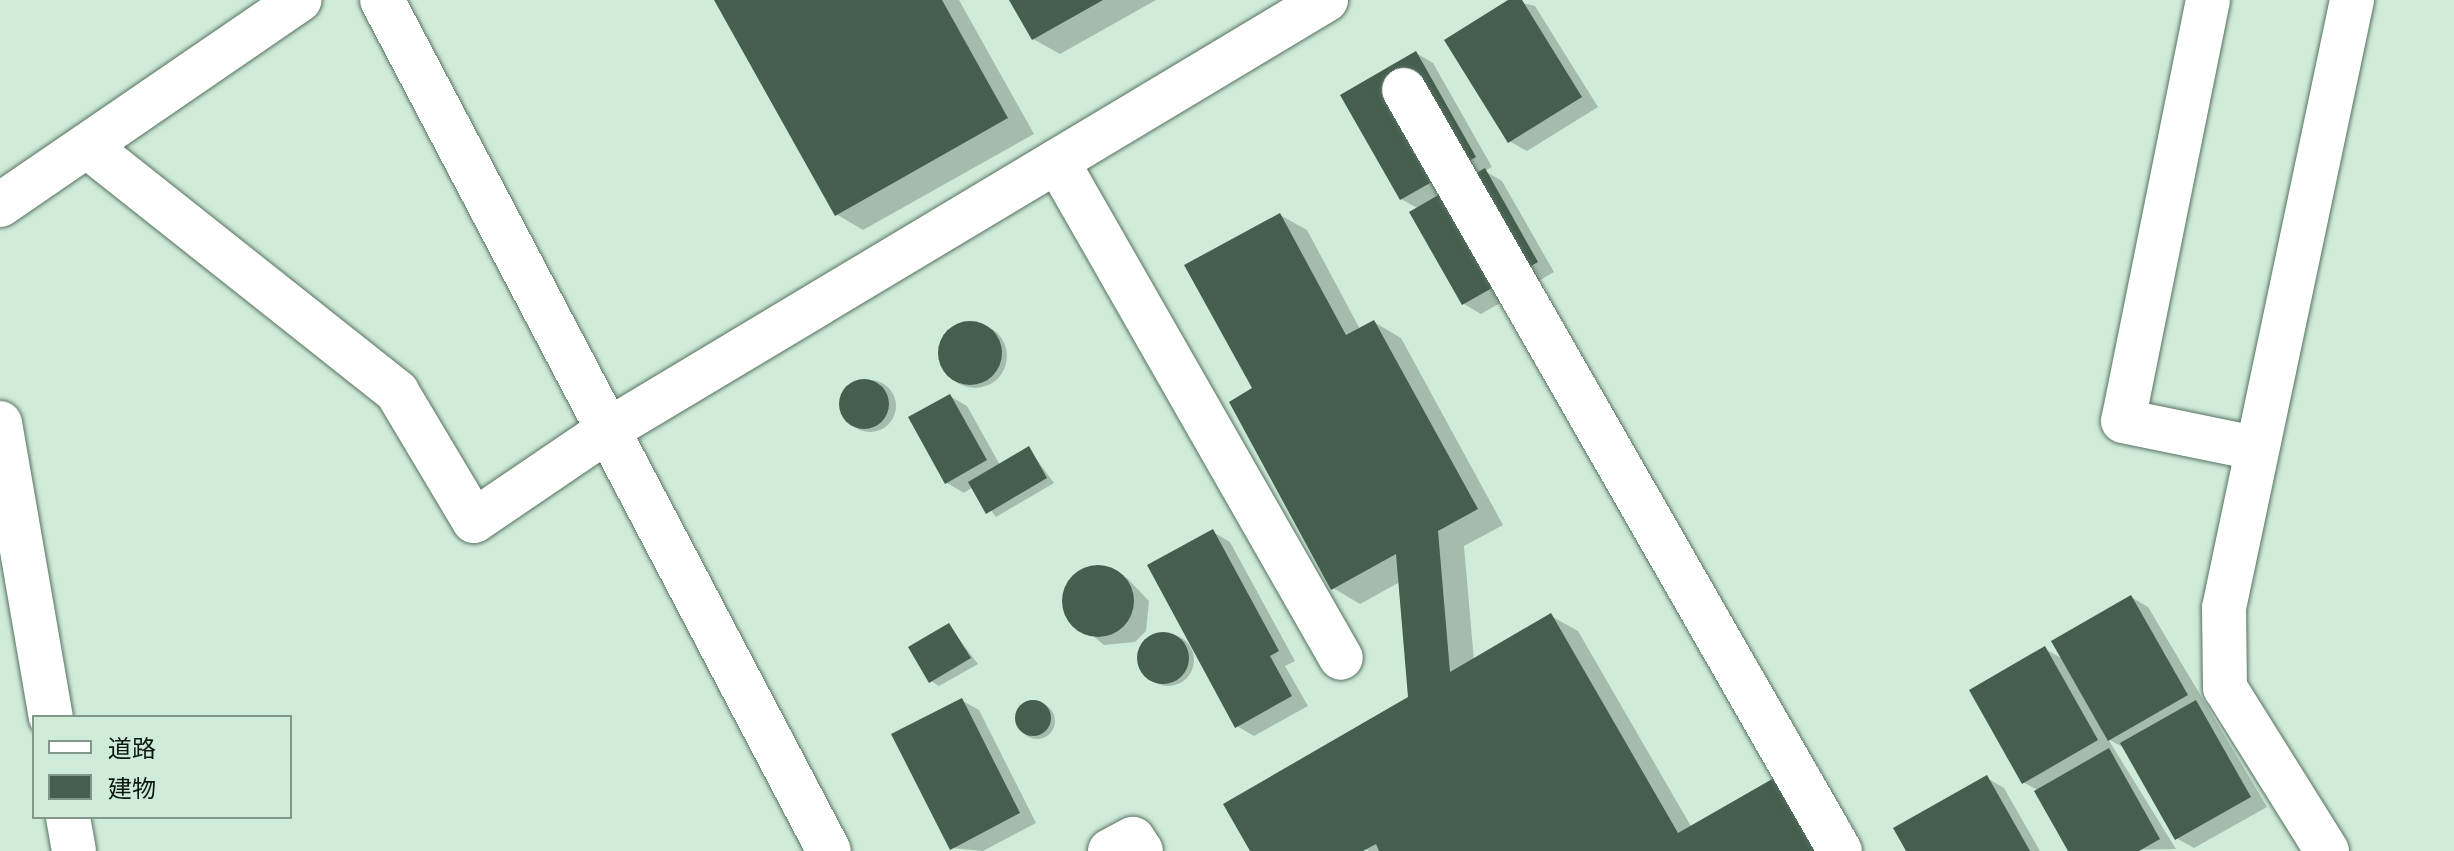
<!DOCTYPE html>
<meta charset="utf-8">
<style>
body{margin:0}
#map{position:relative;width:2454px;height:851px;overflow:hidden;background:#cfecd9;font-family:"Alegreya Sans","Noto Sans JP",sans-serif}
div>[style]{position:absolute}
.shadow>*{inset:0;background:#0003}
.round{border-radius:50%}
.building>*{inset:0;background:#455e4e}
.roads{filter:drop-shadow(0 0 2px #577161) drop-shadow(0 0 2px #577161)}
.minor>*{height:44px;margin:-22px;padding:0 22px;transform-origin:22px;border-radius:22px;background:#fff}
span{translate:-50% -50%;white-space:nowrap;text-align:center;line-height:1.15;-webkit-text-stroke:8px #cfecd9;paint-order:stroke}
.legend{position:absolute;left:32px;top:715px;width:260px;height:104px;box-sizing:border-box;background:#cfecd9;border:2px solid #819789;margin:0;padding:10px 14px;list-style:none;font-size:24px;color:#0d1811}
.legend li{display:flex;align-items:center;gap:16px;height:40px}
.legend b{width:40px;border:2px solid #819789}
</style>
<div id="map">
<div class="shadow">
<div style="clip-path:polygon(716px 0,959px 0,1034px 134px,863px 230px,836px 214px)"></div>
<div style="clip-path:polygon(1012px 0,1156px 0,1060px 54px,1033px 39px)"></div>
<div style="clip-path:polygon(1511px 0,1535px 6px,1598px 107px,1527px 151px,1509px 141px)"></div>
<div style="clip-path:polygon(1416px 53px,1433px 63px,1492px 167px,1485px 171px,1502px 181px,1554px 272px,1481px 314px,1464px 304px,1419px 209px,1401px 199px)"></div>
<div style="clip-path:polygon(1280px 215px,1307px 230px,1360px 329px,1374px 322px,1401px 338px,1503px 525px,1464px 546px,1474px 661px,1551px 616px,1578px 631px,1692px 828px,1833px 851px,1369px 851px,1356px 844px,1361px 851px,1253px 851px,1410px 698px,1400px 582px,1360px 604px,1333px 588px,1255px 389px)"></div>
<div class="round" style="left:943px;top:324px;width:64px;height:64px"></div>
<div class="round" style="left:844px;top:380px;width:52px;height:52px"></div>
<div style="clip-path:polygon(950px 396px,967px 406px,1000px 465px,1029px 449px,1054px 483px,996px 517px,973px 487px,964px 493px,947px 483px,911px 418px)"></div>
<div style="clip-path:polygon(1213px 532px,1230px 542px,1295px 661px,1285px 666px,1308px 706px,1254px 736px,1237px 726px)"></div>
<div style="clip-path:polygon(1094px 566px,1127px 578px,1149px 601px,1146px 631px,1135px 642px,1104px 645px,1065px 613px,1068px 583px)"></div>
<div style="clip-path:polygon(2131px 597px,2148px 607px,2267px 807px,2194px 848px,2176px 838px,2126px 749px,2108px 739px,2176px 849px,2070px 851px,2039px 791px,2023px 782px,2045px 649px,2063px 659px)"></div>
<div style="clip-path:polygon(949px 626px,978px 664px,939px 686px,931px 681px)"></div>
<div class="round" style="left:1142px;top:634px;width:52px;height:52px"></div>
<div style="clip-path:polygon(961px 700px,979px 710px,1036px 823px,983px 851px,951px 848px)"></div>
<div class="round" style="left:1019px;top:703px;width:36px;height:36px"></div>
<div style="clip-path:polygon(1987px 778px,2004px 788px,2040px 851px,1908px 851px)"></div>
</div>
<div class="building">
<div style="clip-path:polygon(714px 0,942px 0,1008px 118px,835px 216px)"></div>
<div style="clip-path:polygon(1009px 0,1103px 0,1032px 40px)"></div>
<div style="clip-path:polygon(1508px 0,1522px 0,1582px 97px,1508px 143px,1444px 40px)"></div>
<div style="clip-path:polygon(1416px 51px,1476px 157px,1400px 200px,1340px 95px)"></div>
<div style="clip-path:polygon(1485px 168px,1538px 262px,1462px 305px,1409px 212px)"></div>
<div style="clip-path:polygon(1280px 213px,1346px 335px,1374px 320px,1478px 509px,1438px 531px,1450px 672px,1551px 613px,1678px 833px,1774px 778px,1816px 851px,1379px 851px,1376px 844px,1363px 851px,1250px 851px,1223px 804px,1408px 697px,1396px 554px,1331px 590px,1229px 402px,1252px 388px,1184px 265px)"></div>
<div class="round" style="left:938px;top:321px;width:64px;height:64px"></div>
<div class="round" style="left:839px;top:379px;width:50px;height:50px"></div>
<div style="clip-path:polygon(950px 394px,987px 460px,945px 484px,908px 417px)"></div>
<div style="clip-path:polygon(1029px 446px,1047px 478px,986px 514px,968px 482px)"></div>
<div style="clip-path:polygon(1213px 529px,1279px 651px,1270px 656px,1292px 696px,1235px 728px,1147px 565px)"></div>
<div class="round" style="left:1062px;top:565px;width:72px;height:72px"></div>
<div style="clip-path:polygon(2131px 595px,2188px 695px,2108px 741px,2051px 641px)"></div>
<div style="clip-path:polygon(949px 623px,971px 658px,929px 683px,908px 647px)"></div>
<div class="round" style="left:1137px;top:632px;width:52px;height:52px"></div>
<div style="clip-path:polygon(2045px 646px,2098px 740px,2022px 784px,1969px 690px)"></div>
<div style="clip-path:polygon(962px 698px,1020px 813px,950px 850px,891px 734px)"></div>
<div style="clip-path:polygon(2196px 700px,2251px 797px,2175px 840px,2120px 743px)"></div>
<div class="round" style="left:1015px;top:700px;width:36px;height:36px"></div>
<div style="clip-path:polygon(2109px 748px,2160px 839px,2139px 851px,2068px 851px,2034px 791px)"></div>
<div style="clip-path:polygon(1987px 775px,2030px 851px,1906px 851px,1893px 828px)"></div>
</div>
<div class="roads">
<div class="minor">
<div style="left:382px;top:0;width:961px;rotate:62.29deg"></div>
<div style="left:2208px;top:0;width:429px;rotate:101.4deg"></div>
<div style="left:2123px;top:421px;width:135px;rotate:11.6deg"></div>
<div style="left:1404px;top:90px;width:877px;rotate:60.19deg"></div>
<div style="left:87px;top:146px;width:396px;rotate:38.4deg"></div>
<div style="left:397px;top:392px;width:150px;rotate:59.2deg"></div>
<div style="left:474px;top:521px;width:162px;rotate:-34.2deg"></div>
<div style="left:608px;top:430px;width:837px;rotate:-30.92deg"></div>
<div style="left:1057px;top:161px;width:572px;rotate:60.26deg"></div>
<div style="left:0;top:205px;width:363px;rotate:-34.4deg"></div>
<div style="left:0;top:423px;width:298px;rotate:80.2deg"></div>
<div style="left:68px;top:817px;width:35px;rotate:80deg"></div>
<div style="left:1110px;top:851px;width:26px;rotate:-28deg"></div>
<div style="left:1133px;top:839px;width:14px;rotate:56deg"></div>
<div style="left:2327px;top:851px;width:192px;rotate:-122deg"></div>
<div style="left:2225px;top:688px;width:80px;rotate:-90.7deg"></div>
<div style="left:2224px;top:608px;width:621px;rotate:-78.11deg"></div>
</div>
</div>
<ul class="legend">
<li><b style="height:10px;background:#fff"></b>道路</li>
<li><b style="height:22px;background:#455e4e"></b>建物</li>
</ul>
</div>
